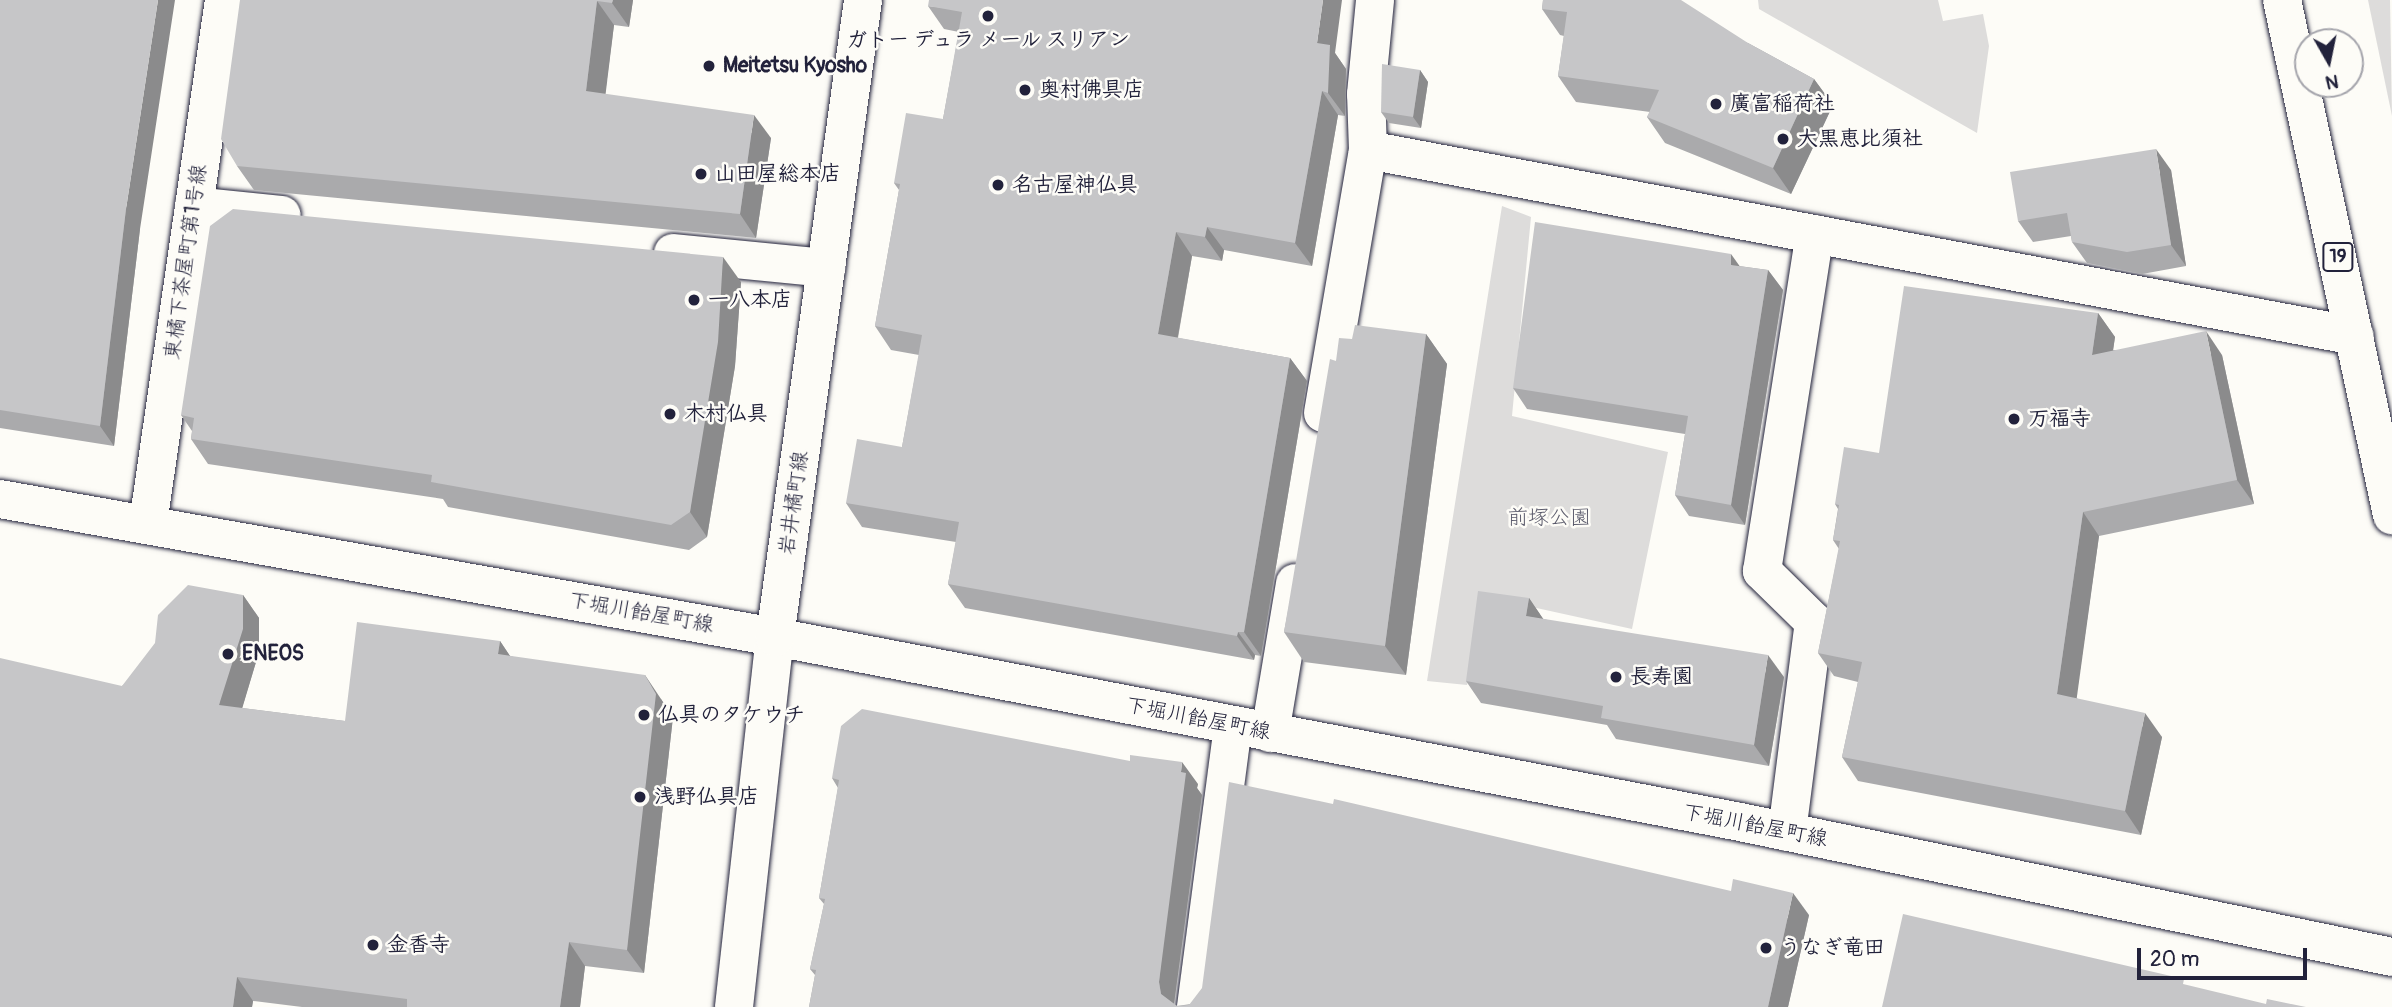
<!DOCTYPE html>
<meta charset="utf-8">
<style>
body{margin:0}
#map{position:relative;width:2392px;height:1007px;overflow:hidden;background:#fdfcf7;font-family:Pangolin,"Klee One",sans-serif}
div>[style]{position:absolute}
.green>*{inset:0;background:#dddcdb}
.roads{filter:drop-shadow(0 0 2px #22223b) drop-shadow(0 0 2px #22223b)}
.minor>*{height:38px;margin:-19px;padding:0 19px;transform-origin:19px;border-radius:19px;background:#fdfcf7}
.tertiary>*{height:38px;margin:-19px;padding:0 19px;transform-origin:19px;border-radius:19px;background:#fdfcf7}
.trunk>*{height:38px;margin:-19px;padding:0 19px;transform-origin:19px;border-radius:19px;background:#fdfcf7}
.wall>*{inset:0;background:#aaaaac}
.shaded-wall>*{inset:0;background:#8b8b8c}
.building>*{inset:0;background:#c6c6c8}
.dots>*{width:19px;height:19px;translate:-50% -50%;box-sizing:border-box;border:4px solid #fdfcf7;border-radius:50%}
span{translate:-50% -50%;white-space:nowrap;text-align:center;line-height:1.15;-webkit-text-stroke:5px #fdfcf7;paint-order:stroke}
.shield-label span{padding:2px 5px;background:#fdfcf7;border:2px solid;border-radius:5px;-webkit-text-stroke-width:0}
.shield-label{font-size:19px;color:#22223b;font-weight:700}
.poi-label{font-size:21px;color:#22223b;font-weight:700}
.left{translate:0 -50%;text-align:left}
.street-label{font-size:21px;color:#22223b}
.park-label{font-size:21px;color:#5a5a6b}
.north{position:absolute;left:2294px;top:28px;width:70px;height:70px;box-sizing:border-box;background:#fdfcf7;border:2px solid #a5a5ac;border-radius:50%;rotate:171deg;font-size:19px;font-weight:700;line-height:28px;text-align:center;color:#22223b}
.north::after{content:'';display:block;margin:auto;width:24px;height:32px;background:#22223b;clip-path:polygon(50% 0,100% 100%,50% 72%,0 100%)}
.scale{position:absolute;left:2137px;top:948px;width:170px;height:32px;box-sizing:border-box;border:4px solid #22223b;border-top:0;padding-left:9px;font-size:21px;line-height:24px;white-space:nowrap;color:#22223b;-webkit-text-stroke:5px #fdfcf7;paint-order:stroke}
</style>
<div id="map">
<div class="green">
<div style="clip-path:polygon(1758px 0,1938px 0,1943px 21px,1983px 14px,1989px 46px,1977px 133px,1759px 9px)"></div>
<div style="clip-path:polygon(2368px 0,2390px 0,2392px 116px)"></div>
<div style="clip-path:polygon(1502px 206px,1531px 217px,1512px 416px,1668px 452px,1632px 629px,1486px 597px,1467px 685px,1427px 681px)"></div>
</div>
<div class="roads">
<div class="minor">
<div style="left:1368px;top:150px;width:1004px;rotate:10.67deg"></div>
<div style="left:194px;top:206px;width:88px;rotate:5.8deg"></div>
<div style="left:673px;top:253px;width:154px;rotate:5.6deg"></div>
<div style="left:1323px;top:413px;width:267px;rotate:-80.3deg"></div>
<div style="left:1368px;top:150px;width:56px;rotate:-92deg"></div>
<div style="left:1366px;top:94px;width:94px;rotate:-84.5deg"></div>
<div style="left:148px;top:524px;width:529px;rotate:-81.75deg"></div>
<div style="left:1270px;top:733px;width:152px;rotate:-80.5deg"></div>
<div style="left:1787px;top:832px;width:212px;rotate:-82.7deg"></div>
<div style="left:1814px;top:622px;width:73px;rotate:-135.6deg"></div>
<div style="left:1762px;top:571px;width:341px;rotate:-81.1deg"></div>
<div style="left:1196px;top:1007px;width:283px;rotate:-82.5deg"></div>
</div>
<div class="tertiary">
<div style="left:0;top:499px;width:787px;rotate:10.1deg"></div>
<div style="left:775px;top:637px;width:983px;rotate:10.85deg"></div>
<div style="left:1740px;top:822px;width:666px;rotate:11.7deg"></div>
<div style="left:734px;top:1007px;width:372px;rotate:-83.7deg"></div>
<div style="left:775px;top:637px;width:643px;rotate:-82.13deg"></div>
</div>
<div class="trunk">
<div style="left:2282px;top:0;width:527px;rotate:77.94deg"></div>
</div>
</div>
<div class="wall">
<div style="clip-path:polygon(0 0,140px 229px,114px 446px,0 428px)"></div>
<div style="clip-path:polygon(240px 0,633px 0,629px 27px,614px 25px,605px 94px,771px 138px,756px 238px,254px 190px,237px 166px)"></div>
<div style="clip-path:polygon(1543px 0,1748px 43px,1814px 79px,1833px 105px,1791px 194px,1665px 143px,1647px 117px,1650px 112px,1576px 102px,1558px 76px,1564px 36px,1560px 35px,1542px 9px)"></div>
<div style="clip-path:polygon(928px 6px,1335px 53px,1346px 69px,1345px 116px,1338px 115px,1312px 266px,1224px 250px,1222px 261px,1192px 256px,1178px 338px,1290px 358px,1307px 381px,1261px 656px,1255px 655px,1254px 660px,965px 608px,948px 584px,956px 542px,862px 527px,846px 503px,902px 447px,919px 355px,891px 350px,875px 326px,899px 190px,894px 183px,943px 119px,959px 32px,944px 29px)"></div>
<div style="clip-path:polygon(1420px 70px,1428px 82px,1421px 128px,1389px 123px,1381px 112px)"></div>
<div style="clip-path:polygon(2171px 170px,2186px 266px,2142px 274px,2087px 263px,2072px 242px,2071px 236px,2033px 242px,2018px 221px)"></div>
<div style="clip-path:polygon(1739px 266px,1768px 270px,1783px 290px,1745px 525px,1689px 516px,1675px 495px,1685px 434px,1527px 409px,1513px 388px)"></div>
<div style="clip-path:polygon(741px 282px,735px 366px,707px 537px,689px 550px,448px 507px,443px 499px,208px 464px,191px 439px,192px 431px,181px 415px)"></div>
<div style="clip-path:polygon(2098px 313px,2115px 337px,2113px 350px,2222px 355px,2254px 504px,2099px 536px,2076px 698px,2162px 737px,2141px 835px,1858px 781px,1842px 757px,1858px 682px,1834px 676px,1818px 653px,1839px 549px,1833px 540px,1838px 509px,1835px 504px)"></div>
<div style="clip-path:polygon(1426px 334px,1447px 364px,1406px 675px,1304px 662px,1284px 632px,1336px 361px,1352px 339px)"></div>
<div style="clip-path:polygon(243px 595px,259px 618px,259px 652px,242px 708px,345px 721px,500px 641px,510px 656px,661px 699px,673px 717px,644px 973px,585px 966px,580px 1007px,302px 1007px,253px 1001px,252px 1007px,0 1007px,122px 686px)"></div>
<div style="clip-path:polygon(1529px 598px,1543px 619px,1784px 677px,1769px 766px,1616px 739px,1607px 725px,1481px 703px,1466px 681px)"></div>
<div style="clip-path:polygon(832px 778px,1198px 784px,1197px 788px,1202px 795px,1174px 1004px,1177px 1006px,1809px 915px,1788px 1007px,809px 1007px,815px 975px,810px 969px,824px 904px,819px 898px,838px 788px)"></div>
</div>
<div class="shaded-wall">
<div style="clip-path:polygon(158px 0,175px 0,140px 229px,114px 446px,100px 426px,126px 209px)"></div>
<div style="clip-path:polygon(613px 0,633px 0,629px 27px,612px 3px)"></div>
<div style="clip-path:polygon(1323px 0,1342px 0,1335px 53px,1346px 69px,1345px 116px,1328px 93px,1317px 43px)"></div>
<div style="clip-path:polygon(597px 1px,614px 25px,603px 115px,586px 91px)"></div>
<div style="clip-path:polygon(1420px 70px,1428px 82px,1421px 128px,1413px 117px)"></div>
<div style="clip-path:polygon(1814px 79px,1833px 105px,1791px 194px,1773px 168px)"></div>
<div style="clip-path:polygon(1322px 91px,1338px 115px,1312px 266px,1295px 243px)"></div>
<div style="clip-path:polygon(754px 115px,771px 138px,756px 238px,740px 214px)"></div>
<div style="clip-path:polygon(2156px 149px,2171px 170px,2186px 266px,2171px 245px)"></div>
<div style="clip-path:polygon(1207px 227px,1224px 250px,1222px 261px,1205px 237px)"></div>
<div style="clip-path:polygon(1176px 232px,1192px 256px,1174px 358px,1158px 334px)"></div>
<div style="clip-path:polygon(1731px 254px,1746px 275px,1731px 265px)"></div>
<div style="clip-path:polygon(723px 257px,741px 282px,735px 366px,707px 537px,690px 512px)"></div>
<div style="clip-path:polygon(1768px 270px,1783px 290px,1745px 525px,1731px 505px)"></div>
<div style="clip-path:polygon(2098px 313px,2115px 337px,2109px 378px,2092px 355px)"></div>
<div style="clip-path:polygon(2206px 331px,2222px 355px,2254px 504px,2237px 480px)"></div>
<div style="clip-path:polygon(1426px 334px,1447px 364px,1406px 675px,1385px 646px)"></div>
<div style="clip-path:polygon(1290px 358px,1307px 381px,1261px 656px,1244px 632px)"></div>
<div style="clip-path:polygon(2083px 512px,2099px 536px,2074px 718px,2057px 694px)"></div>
<div style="clip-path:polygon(243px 595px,259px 618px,259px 652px,236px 729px,219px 705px)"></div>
<div style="clip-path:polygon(1529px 598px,1544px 620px,1526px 616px)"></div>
<div style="clip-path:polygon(1238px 632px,1255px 655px,1254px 660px,1237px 636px)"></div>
<div style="clip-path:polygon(500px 641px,516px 665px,498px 654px)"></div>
<div style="clip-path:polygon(1768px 655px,1784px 677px,1769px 766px,1754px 745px)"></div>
<div style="clip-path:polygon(645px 675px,673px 717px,644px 973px,627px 950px)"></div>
<div style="clip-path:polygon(2145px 713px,2162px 737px,2141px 835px,2125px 811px)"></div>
<div style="clip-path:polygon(1182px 762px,1198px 784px,1197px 788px,1202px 795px,1174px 1004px,1161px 994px,1159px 982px)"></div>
<div style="clip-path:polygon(1793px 893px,1809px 915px,1788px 1007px,1768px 1007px)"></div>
<div style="clip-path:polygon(569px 942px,585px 966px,580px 1007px,560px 1007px)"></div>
<div style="clip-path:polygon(237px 977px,253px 1001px,252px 1007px,233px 1007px)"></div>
</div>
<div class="building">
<div style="clip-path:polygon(0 0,158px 0,126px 209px,100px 426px,0 410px)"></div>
<div style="clip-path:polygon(240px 0,613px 0,612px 3px,597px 1px,586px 91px,754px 115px,740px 214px,237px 166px,221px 139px)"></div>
<div style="clip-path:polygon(929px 0,1323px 0,1317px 43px,1330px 45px,1328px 93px,1322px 91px,1295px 243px,1207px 227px,1205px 237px,1176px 232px,1158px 334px,1290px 358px,1244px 632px,1238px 632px,1237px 636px,948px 584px,959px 522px,846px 503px,857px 439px,902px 447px,922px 335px,875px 326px,900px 184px,894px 183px,906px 113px,943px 119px,962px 12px,928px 6px)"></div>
<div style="clip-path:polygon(1543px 0,1681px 0,1748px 43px,1814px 79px,1773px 168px,1647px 117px,1659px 90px,1558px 76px,1567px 12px,1542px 9px)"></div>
<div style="clip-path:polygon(1382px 64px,1420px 70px,1413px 117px,1381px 112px)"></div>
<div style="clip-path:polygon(2156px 149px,2171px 245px,2127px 252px,2072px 242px,2067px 213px,2018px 221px,2010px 172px)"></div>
<div style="clip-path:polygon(233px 209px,723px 257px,718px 342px,690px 512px,671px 525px,431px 482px,432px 475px,191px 439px,194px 418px,181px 415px,210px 226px)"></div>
<div style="clip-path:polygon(1535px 222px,1731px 254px,1731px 265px,1768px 270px,1731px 505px,1675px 495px,1688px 416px,1513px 388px)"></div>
<div style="clip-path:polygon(1904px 286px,2098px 313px,2092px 355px,2206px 331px,2237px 480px,2083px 512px,2057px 694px,2145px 713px,2125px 811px,1842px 757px,1862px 662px,1818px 653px,1840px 541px,1833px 540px,1839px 505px,1835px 504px,1844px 447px,1879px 453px)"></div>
<div style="clip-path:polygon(1355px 325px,1426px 334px,1385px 646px,1284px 632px,1330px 359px,1336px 361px,1339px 338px,1352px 339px)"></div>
<div style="clip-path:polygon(188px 585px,243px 595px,243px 629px,219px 705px,345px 721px,357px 622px,500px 641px,498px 654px,645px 675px,656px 694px,627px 950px,569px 942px,560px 1007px,407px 1007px,407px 999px,237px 977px,233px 1007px,0 1007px,0 658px,122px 686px,155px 643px,158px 615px)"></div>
<div style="clip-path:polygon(1478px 591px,1529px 598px,1526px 616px,1768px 655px,1754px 745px,1601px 718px,1603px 706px,1466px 681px)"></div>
<div style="clip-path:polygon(862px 709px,1130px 761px,1130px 755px,1182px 762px,1181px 772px,1186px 773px,1159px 982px,1161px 994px,1177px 1006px,1189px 1005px,1202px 988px,1229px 782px,1333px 804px,1334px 799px,1731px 891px,1733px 879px,1793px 893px,1768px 1007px,809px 1007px,816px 970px,810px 969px,825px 899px,819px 898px,839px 780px,832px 778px,841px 726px)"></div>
<div style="clip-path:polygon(1903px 914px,2184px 979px,2183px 984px,2266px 1004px,2267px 999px,2306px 1007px,1882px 1007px)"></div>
</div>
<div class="dots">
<div style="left:988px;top:16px;background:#22223b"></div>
<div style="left:709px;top:66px;background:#22223b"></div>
<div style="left:1025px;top:90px;background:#22223b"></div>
<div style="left:1716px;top:104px;background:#22223b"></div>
<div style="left:1783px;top:139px;background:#22223b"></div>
<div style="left:701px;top:174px;background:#22223b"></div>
<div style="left:998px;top:185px;background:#22223b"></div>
<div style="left:694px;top:300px;background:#22223b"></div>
<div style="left:670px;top:414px;background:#22223b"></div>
<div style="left:2014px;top:419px;background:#22223b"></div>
<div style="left:228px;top:654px;background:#22223b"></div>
<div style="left:1616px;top:677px;background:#22223b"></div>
<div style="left:644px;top:715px;background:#22223b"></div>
<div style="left:640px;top:797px;background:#22223b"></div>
<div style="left:373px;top:945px;background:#22223b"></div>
<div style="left:1766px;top:948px;background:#22223b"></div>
</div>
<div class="shield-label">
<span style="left:2338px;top:257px">19</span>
</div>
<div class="poi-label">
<span style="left:988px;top:40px">ガトー デュラ メール スリアン</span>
<span class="left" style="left:723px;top:66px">Meitetsu Kyosho</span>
<span class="left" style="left:1039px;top:90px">奥村佛具店</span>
<span class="left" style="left:1730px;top:104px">廣富稲荷社</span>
<span class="left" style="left:1797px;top:139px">大黒恵比須社</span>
<span class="left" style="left:715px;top:174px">山田屋総本店</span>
<span class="left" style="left:1012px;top:185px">名古屋神仏具</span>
<span class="left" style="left:708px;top:300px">一八本店</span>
<span class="left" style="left:684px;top:414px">木村仏具</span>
<span class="left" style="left:2028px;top:419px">万福寺</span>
<span class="left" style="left:242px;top:654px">ENEOS</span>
<span class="left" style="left:1630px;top:677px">長寿園</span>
<span class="left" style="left:658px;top:715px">仏具のタケウチ</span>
<span class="left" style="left:654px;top:797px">浅野仏具店</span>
<span class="left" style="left:387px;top:945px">金香寺</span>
<span class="left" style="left:1780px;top:948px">うなぎ竜田</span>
</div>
<div class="street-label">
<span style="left:186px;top:262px;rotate:-82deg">東橘下茶屋町第1号線</span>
<span style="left:794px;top:503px;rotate:-82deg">岩井橘町線</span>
<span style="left:641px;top:613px;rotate:10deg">下堀川飴屋町線</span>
<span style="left:1198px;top:719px;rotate:11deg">下堀川飴屋町線</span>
<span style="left:1755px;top:826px;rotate:11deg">下堀川飴屋町線</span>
</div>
<div class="park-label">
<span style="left:1549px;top:518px">前塚公園</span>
</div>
<div class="north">N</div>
<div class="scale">20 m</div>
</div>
